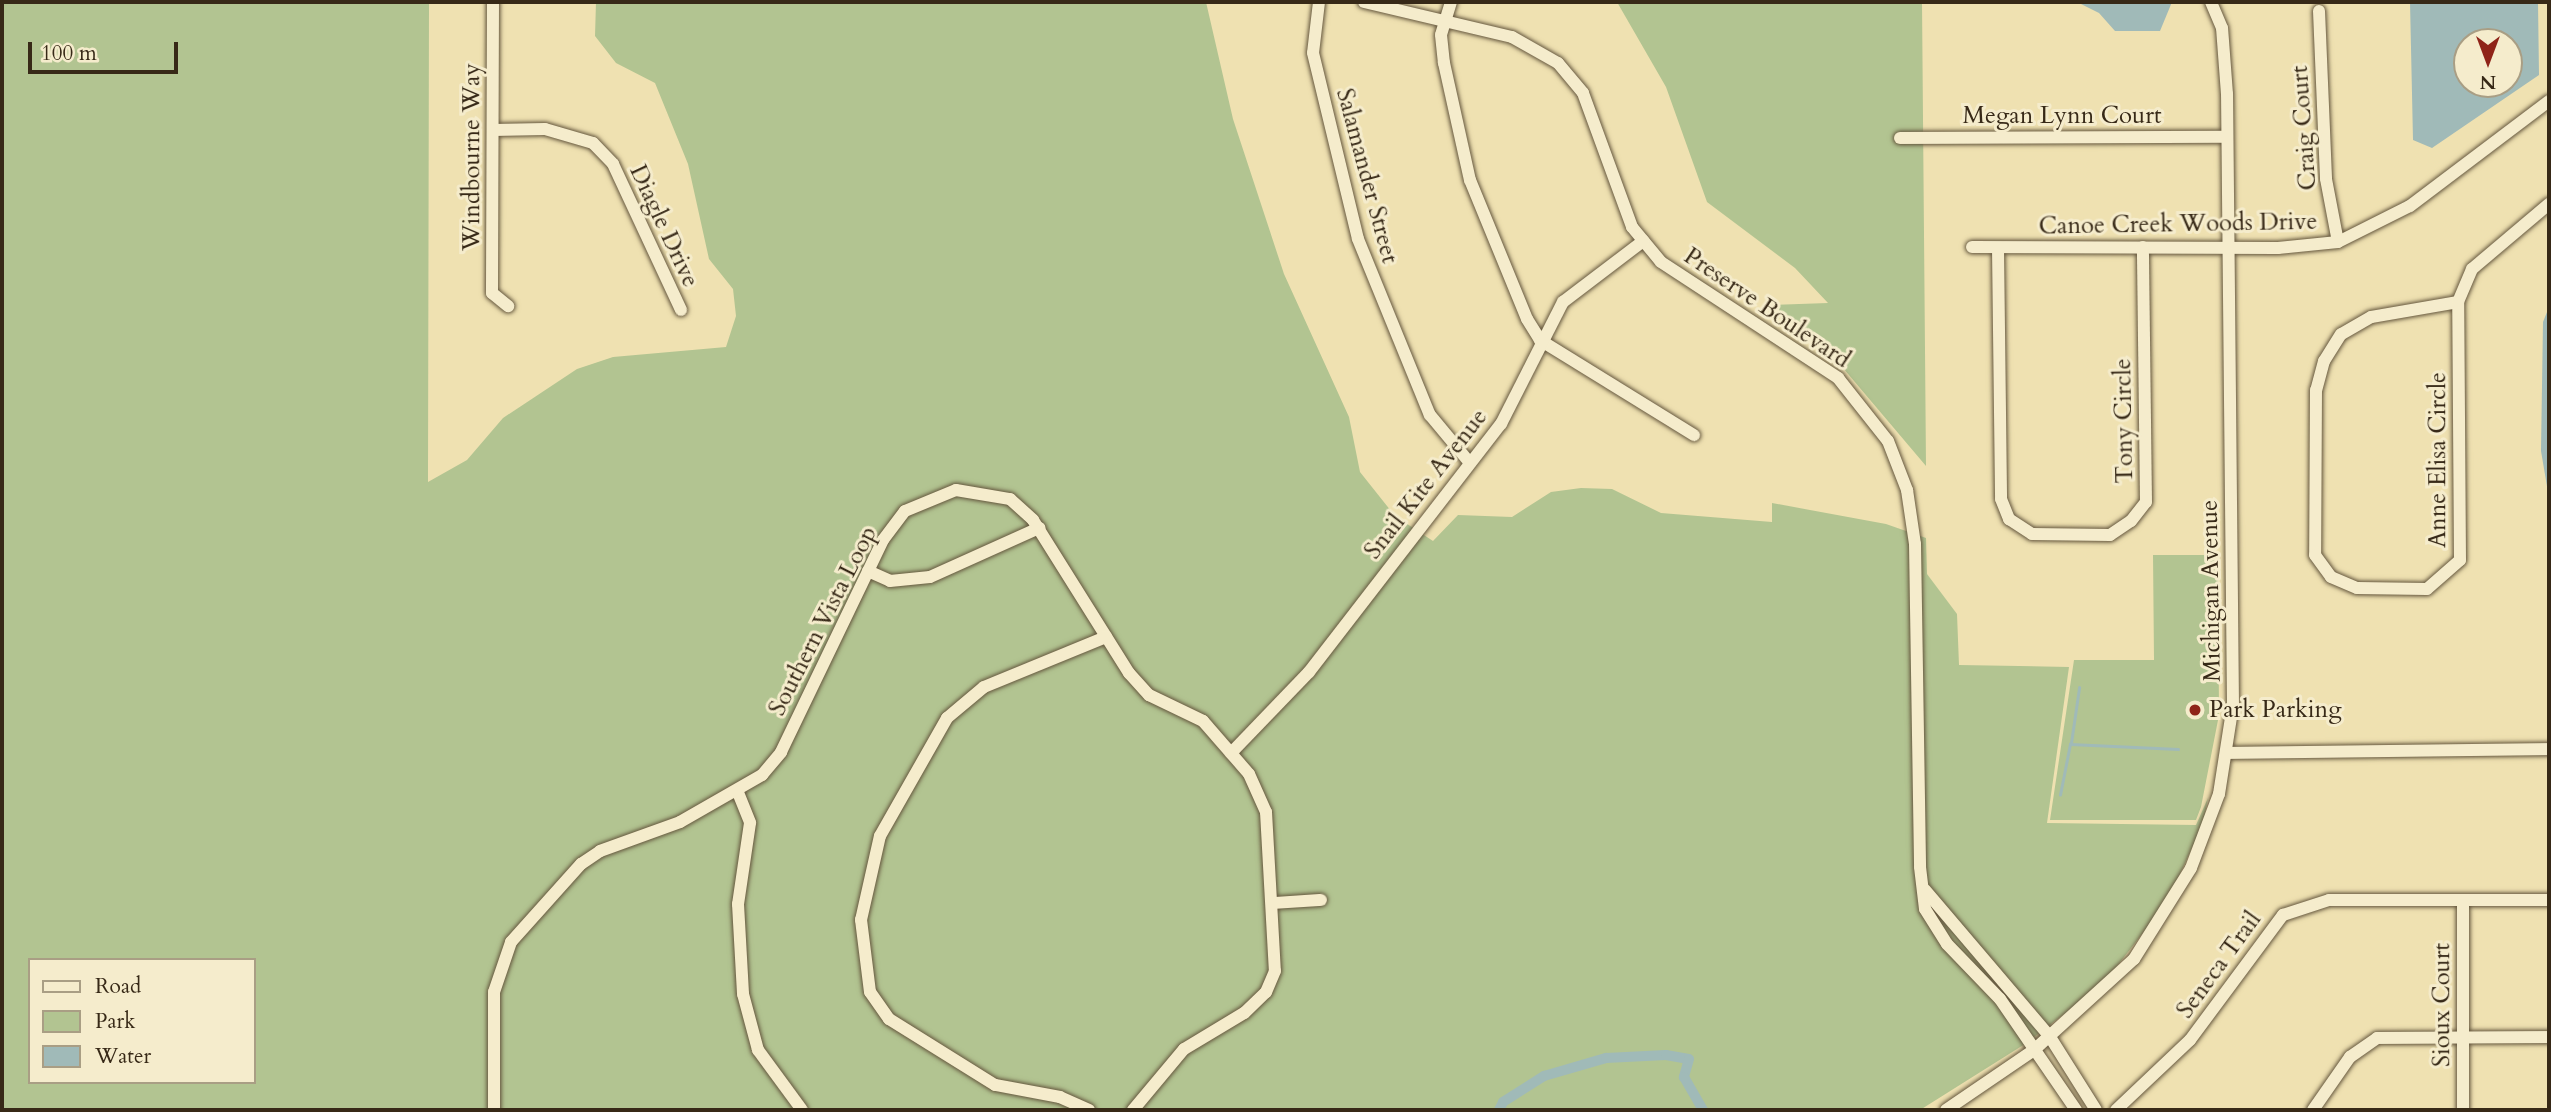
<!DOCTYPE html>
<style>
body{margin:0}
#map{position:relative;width:2551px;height:1112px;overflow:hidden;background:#efe1b1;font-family:Cardo,serif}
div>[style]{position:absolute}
.green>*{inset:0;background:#b2c491}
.water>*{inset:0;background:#a0bab8}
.stream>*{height:2.5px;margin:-1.25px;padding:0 1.25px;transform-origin:1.25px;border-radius:1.25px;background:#a0bab8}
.canal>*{height:10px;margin:-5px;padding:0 5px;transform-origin:5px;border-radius:5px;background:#a0bab8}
.roads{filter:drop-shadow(0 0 2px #65573e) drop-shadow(0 0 2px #65573e)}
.minor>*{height:12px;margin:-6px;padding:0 6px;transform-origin:6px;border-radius:6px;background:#f5eccc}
.dots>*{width:19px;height:19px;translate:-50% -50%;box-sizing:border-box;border:4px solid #f5eccc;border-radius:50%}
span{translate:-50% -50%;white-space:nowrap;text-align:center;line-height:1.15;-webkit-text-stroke:6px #f5eccc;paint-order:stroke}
.street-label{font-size:24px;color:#372917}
.poi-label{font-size:24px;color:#372917}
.left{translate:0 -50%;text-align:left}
.frame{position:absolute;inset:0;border:4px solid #372917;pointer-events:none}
.legend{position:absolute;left:28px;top:958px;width:228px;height:126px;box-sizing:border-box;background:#f5eccc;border:2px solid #a99e84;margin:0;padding:9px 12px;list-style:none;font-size:21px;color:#372917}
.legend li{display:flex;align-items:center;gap:14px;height:35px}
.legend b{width:35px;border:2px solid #a99e84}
.north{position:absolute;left:2453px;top:28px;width:70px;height:70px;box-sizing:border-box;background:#f5eccc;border:2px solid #a99e84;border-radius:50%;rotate:180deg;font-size:19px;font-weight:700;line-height:28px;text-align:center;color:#372917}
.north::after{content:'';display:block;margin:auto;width:24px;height:32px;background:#8f2418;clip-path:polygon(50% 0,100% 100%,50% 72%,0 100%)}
.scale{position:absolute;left:28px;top:42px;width:150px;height:32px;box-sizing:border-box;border:4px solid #372917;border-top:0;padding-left:9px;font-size:21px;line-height:24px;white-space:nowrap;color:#372917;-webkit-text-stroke:5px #f5eccc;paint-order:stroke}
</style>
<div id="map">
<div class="green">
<div style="clip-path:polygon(evenodd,2px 2px,429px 2px,428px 482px,467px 460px,503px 418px,577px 369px,613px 357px,726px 347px,736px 316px,733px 289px,709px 259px,688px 164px,655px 83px,616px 63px,595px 36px,596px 2px,1206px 2px,1233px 119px,1284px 274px,1349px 417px,1360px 472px,1395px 516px,1433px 541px,1458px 515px,1512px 517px,1551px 492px,1581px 488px,1612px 489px,1661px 513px,1772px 522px,1772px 503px,1886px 524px,1926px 538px,1927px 574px,1957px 614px,1959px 665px,2069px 667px,2047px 823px,2196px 825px,2208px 798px,2203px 824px,2167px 902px,2103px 984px,2025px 1044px,1920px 1110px,2px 1110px,2px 2px,30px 960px,254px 960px,254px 1082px,30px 1082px,30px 960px)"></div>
<div style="clip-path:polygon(1617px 2px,1922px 2px,1926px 466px,1821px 342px,1772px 305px,1828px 303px,1795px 268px,1707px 202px,1666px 87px)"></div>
<div style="clip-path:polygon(2153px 555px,2218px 555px,2219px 715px,2201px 807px,2196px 820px,2050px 820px,2074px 660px,2154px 660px)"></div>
</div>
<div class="water">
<div style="clip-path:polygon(2077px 2px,2172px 2px,2160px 31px,2115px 31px,2099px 13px)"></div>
<div style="clip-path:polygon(evenodd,2410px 2px,2538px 2px,2539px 75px,2432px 148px,2413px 140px,2410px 2px,2467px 42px,2509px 42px,2509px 84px,2467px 84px,2467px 42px)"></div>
<div style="clip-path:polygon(2549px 307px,2549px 498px,2541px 451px,2543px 322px)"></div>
</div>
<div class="stream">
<div style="left:2071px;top:743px;width:56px;rotate:-81.7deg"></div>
<div style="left:2060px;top:795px;width:52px;rotate:-78.9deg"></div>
<div style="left:2070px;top:744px;width:108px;rotate:2.7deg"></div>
</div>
<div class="canal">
<div style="left:1499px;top:1110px;width:9px;rotate:-63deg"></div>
<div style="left:1503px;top:1102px;width:49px;rotate:-32.4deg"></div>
<div style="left:1544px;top:1076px;width:65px;rotate:-16.2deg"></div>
<div style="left:1606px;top:1058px;width:60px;rotate:-2.9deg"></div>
<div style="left:1666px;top:1055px;width:23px;rotate:10deg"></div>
<div style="left:1689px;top:1059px;width:19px;rotate:106deg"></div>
<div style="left:1684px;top:1077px;width:38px;rotate:60deg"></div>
</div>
<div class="roads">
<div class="minor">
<div style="left:493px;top:2px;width:291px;rotate:90.2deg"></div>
<div style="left:492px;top:293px;width:21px;rotate:39deg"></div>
<div style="left:1319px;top:2px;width:51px;rotate:96.7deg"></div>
<div style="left:1313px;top:53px;width:191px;rotate:76.4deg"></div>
<div style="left:1358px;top:239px;width:190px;rotate:67.8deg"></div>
<div style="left:1430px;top:415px;width:62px;rotate:50.2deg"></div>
<div style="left:1364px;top:2px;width:152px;rotate:13.3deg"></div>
<div style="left:1512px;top:37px;width:53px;rotate:29.5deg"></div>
<div style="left:1558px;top:63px;width:39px;rotate:50deg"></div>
<div style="left:1583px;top:93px;width:143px;rotate:69.9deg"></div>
<div style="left:1632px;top:227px;width:45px;rotate:50.4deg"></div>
<div style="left:1661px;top:262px;width:212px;rotate:33.2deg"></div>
<div style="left:1838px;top:378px;width:80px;rotate:51.6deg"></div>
<div style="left:1888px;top:441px;width:53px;rotate:68.8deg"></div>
<div style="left:1907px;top:490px;width:55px;rotate:81.6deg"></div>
<div style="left:1915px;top:544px;width:323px;rotate:89.1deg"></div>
<div style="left:1920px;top:867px;width:42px;rotate:83.2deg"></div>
<div style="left:1925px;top:909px;width:41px;rotate:57.8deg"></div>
<div style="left:1947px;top:944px;width:76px;rotate:46.1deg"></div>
<div style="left:2000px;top:999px;width:135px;rotate:55.6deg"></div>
<div style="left:1451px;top:2px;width:34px;rotate:107deg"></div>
<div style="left:1441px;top:35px;width:28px;rotate:84deg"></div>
<div style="left:1444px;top:63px;width:120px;rotate:77.5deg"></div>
<div style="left:1470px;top:180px;width:150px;rotate:67.7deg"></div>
<div style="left:1527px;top:319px;width:25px;rotate:58deg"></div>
<div style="left:1540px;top:340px;width:181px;rotate:31.7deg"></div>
<div style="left:2319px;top:11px;width:168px;rotate:87.6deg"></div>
<div style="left:2326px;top:179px;width:64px;rotate:79.2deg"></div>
<div style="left:493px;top:130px;width:52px;rotate:-1.1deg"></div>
<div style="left:545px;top:129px;width:50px;rotate:16.3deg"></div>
<div style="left:593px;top:143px;width:29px;rotate:46deg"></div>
<div style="left:613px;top:164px;width:161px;rotate:65deg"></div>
<div style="left:1900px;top:138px;width:325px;rotate:-0.2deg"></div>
<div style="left:1972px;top:247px;width:306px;rotate:0.2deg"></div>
<div style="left:2278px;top:248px;width:60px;rotate:-5.7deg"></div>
<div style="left:2338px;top:242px;width:80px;rotate:-26.6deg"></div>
<div style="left:2410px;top:206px;width:174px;rotate:-37.1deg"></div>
<div style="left:1998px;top:248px;width:251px;rotate:89.3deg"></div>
<div style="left:2001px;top:499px;width:22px;rotate:68deg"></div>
<div style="left:2009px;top:519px;width:27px;rotate:33deg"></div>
<div style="left:2032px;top:534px;width:78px;rotate:0.7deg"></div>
<div style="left:2110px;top:535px;width:25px;rotate:-34deg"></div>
<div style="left:2131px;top:521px;width:24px;rotate:-52deg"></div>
<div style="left:2146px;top:502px;width:255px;rotate:-90.7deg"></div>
<div style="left:2458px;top:302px;width:88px;rotate:170.2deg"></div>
<div style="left:2371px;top:317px;width:34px;rotate:150deg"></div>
<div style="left:2341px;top:334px;width:32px;rotate:122deg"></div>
<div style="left:2324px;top:361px;width:30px;rotate:105deg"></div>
<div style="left:2316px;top:390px;width:165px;rotate:90.3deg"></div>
<div style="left:2315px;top:555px;width:27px;rotate:54deg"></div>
<div style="left:2331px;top:577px;width:28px;rotate:23deg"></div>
<div style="left:2357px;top:588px;width:70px;rotate:0.8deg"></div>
<div style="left:2427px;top:589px;width:44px;rotate:-41.3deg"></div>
<div style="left:2460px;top:560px;width:258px;rotate:-90.4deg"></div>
<div style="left:2458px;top:302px;width:36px;rotate:-67deg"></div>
<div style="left:2472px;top:269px;width:101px;rotate:-40.2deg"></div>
<div style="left:868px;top:571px;width:24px;rotate:24deg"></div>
<div style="left:890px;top:581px;width:40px;rotate:-5.7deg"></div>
<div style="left:930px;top:577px;width:120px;rotate:-24.2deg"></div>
<div style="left:1231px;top:753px;width:112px;rotate:-46.1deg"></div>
<div style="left:1309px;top:672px;width:314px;rotate:-52.3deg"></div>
<div style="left:1501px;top:424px;width:137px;rotate:-63.1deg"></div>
<div style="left:1563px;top:302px;width:101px;rotate:-37.3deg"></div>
<div style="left:2228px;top:753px;width:321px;rotate:-0.7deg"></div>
<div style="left:737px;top:790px;width:35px;rotate:68deg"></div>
<div style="left:750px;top:823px;width:82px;rotate:98.4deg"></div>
<div style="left:738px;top:904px;width:90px;rotate:86.8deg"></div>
<div style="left:743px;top:994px;width:58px;rotate:75deg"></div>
<div style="left:758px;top:1050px;width:74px;rotate:53.7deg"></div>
<div style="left:1925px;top:890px;width:193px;rotate:49.6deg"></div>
<div style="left:2050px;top:1037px;width:86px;rotate:57.8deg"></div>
<div style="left:1274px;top:903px;width:47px;rotate:-3.7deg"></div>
<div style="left:494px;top:1110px;width:118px;rotate:-90deg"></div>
<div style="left:494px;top:992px;width:53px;rotate:-71.2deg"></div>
<div style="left:511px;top:942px;width:105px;rotate:-48.1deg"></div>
<div style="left:581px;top:864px;width:23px;rotate:-34deg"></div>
<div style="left:600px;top:851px;width:85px;rotate:-19.9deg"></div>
<div style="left:680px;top:822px;width:95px;rotate:-29.8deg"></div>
<div style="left:762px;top:775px;width:30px;rotate:-50deg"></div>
<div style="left:781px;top:752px;width:235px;rotate:-64.3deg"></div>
<div style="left:883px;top:540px;width:36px;rotate:-53deg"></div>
<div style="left:905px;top:511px;width:55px;rotate:-22.4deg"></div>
<div style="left:956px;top:490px;width:55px;rotate:9.5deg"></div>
<div style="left:1010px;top:499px;width:31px;rotate:42deg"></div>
<div style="left:1033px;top:520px;width:181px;rotate:57.9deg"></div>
<div style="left:1129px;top:673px;width:30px;rotate:48deg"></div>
<div style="left:1149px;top:695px;width:60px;rotate:25.7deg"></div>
<div style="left:1203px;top:721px;width:70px;rotate:49deg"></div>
<div style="left:1249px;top:774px;width:42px;rotate:65.9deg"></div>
<div style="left:1266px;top:812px;width:159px;rotate:86.8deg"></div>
<div style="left:1275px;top:971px;width:23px;rotate:113deg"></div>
<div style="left:1266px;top:992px;width:30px;rotate:136deg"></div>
<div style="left:1244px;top:1013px;width:70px;rotate:149deg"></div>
<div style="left:1184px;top:1049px;width:80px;rotate:129.9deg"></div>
<div style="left:1089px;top:1110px;width:32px;rotate:-156deg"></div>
<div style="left:1060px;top:1097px;width:66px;rotate:-169.5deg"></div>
<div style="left:995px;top:1085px;width:125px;rotate:-148.1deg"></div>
<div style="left:889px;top:1019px;width:33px;rotate:-125deg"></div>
<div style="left:870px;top:992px;width:73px;rotate:-97.1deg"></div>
<div style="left:861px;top:920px;width:86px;rotate:-77.3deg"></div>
<div style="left:880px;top:836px;width:136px;rotate:-60.4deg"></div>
<div style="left:947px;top:718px;width:48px;rotate:-40deg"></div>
<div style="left:984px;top:687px;width:132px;rotate:-22.3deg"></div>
<div style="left:1946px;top:1110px;width:107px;rotate:-34.3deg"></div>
<div style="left:2034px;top:1050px;width:135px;rotate:-42.3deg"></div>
<div style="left:2134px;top:959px;width:107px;rotate:-57.9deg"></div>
<div style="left:2191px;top:868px;width:79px;rotate:-69.3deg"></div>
<div style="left:2219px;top:794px;width:90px;rotate:-81.1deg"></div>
<div style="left:2233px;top:705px;width:611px;rotate:-90.56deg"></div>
<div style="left:2227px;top:94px;width:66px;rotate:-94.3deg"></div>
<div style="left:2222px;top:28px;width:28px;rotate:-113deg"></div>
<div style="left:2116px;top:1110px;width:102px;rotate:-43.4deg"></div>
<div style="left:2190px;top:1040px;width:156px;rotate:-53.4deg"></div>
<div style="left:2283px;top:915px;width:48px;rotate:-18.1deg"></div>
<div style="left:2329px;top:900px;width:220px"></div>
<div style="left:2313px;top:1110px;width:65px;rotate:-55.1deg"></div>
<div style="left:2350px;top:1057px;width:33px;rotate:-35deg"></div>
<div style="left:2377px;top:1038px;width:172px;rotate:-0.3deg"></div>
<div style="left:2463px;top:1110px;width:210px;rotate:-90deg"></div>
</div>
</div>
<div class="dots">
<div style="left:2195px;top:710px;background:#8f2418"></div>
</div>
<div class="street-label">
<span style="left:2062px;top:116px">Megan Lynn Court</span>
<span style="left:2304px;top:128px;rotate:-94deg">Craig Court</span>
<span style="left:472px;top:157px;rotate:-90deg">Windbourne Way</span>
<span style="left:1367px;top:176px;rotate:75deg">Salamander Street</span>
<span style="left:2178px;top:224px;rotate:-1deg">Canoe Creek Woods Drive</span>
<span style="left:664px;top:226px;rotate:65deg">Diagle Drive</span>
<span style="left:1767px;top:308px;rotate:34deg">Preserve Boulevard</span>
<span style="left:2124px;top:421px;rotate:-91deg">Tony Circle</span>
<span style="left:2438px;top:460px;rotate:-90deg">Anne Elisa Circle</span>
<span style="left:1426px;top:484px;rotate:-52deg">Snail Kite Avenue</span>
<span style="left:2211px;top:591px;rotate:-91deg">Michigan Avenue</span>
<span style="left:823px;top:621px;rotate:-63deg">Southern Vista Loop</span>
<span style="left:2219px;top:965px;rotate:-54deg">Seneca Trail</span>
<span style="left:2442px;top:1005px;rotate:-90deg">Sioux Court</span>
</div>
<div class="poi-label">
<span class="left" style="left:2209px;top:710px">Park Parking</span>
</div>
<div class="frame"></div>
<ul class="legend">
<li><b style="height:9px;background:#f5eccc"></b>Road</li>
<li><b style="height:19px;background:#b2c491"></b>Park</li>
<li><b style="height:19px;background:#a0bab8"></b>Water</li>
</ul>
<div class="north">N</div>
<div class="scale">100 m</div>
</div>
